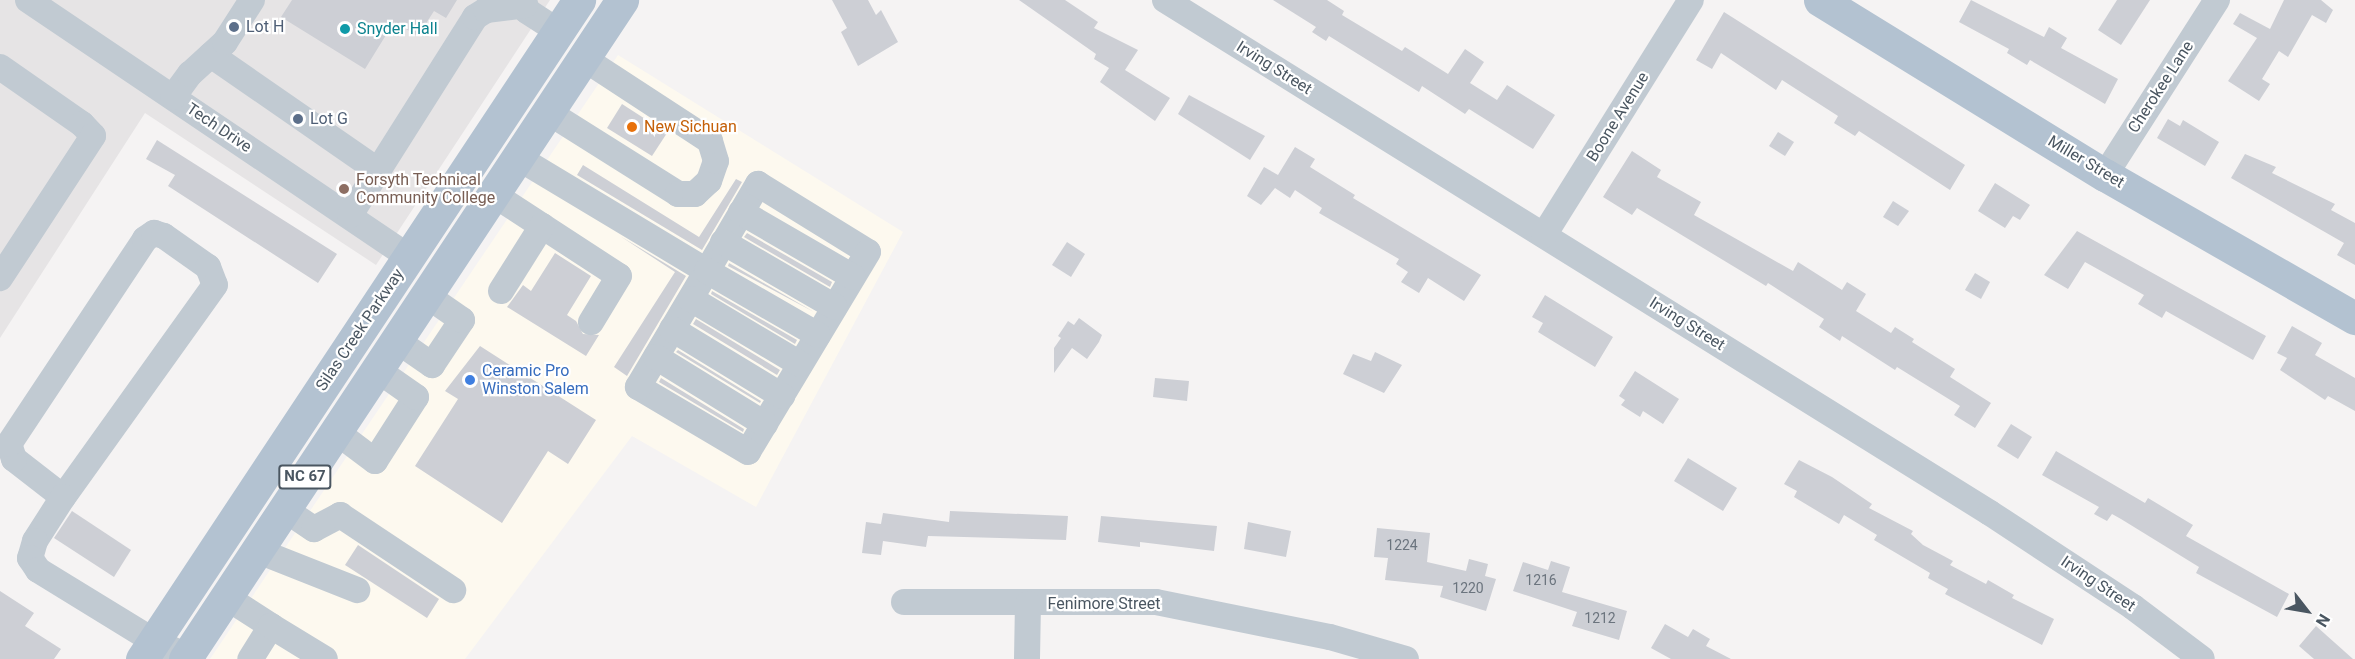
<!DOCTYPE html>
<style>
body{margin:0}
#map{position:relative;width:2355px;height:659px;overflow:hidden;background:#f5f3f3;font-family:Roboto,sans-serif}
div>[style]{position:absolute}
.commercial>*{inset:0;background:#fdf9ef}
.education>*{inset:0;background:#e6e4e5}
.building>*{inset:0;background:#cdcfd5}
.minor>*{height:26px;margin:-13px;padding:0 13px;transform-origin:13px;border-radius:13px;background:#c1cad2}
.major>*{height:33px;margin:-16.5px;padding:0 16.5px;transform-origin:16.5px;border-radius:16.5px;background:#b3c2d1}
.dots>*{width:16px;height:16px;translate:-50% -50%;box-sizing:border-box;border:3px solid #fff;border-radius:50%}
span{translate:-50% -50%;white-space:nowrap;text-align:center;line-height:1.15;-webkit-text-stroke:4.5px #fff;paint-order:stroke}
.number-label{font-size:14px;color:#6b747e}
.number-label span{-webkit-text-stroke-width:0}
.shield-label span{padding:2px 4px;background:#fff;border:2px solid;border-radius:4px;-webkit-text-stroke-width:0}
.shield-label{font-size:15px;color:#4a5661;font-weight:700}
.service-label{font-size:16px;color:#4e5e75}
.left{translate:0 -50%;text-align:left}
.culture-label{font-size:16px;color:#0d838f}
.street-label{font-size:16px;color:#4a5661}
.food-label{font-size:16px;color:#c56008}
.education-label{font-size:16px;color:#785e54}
.shop-label{font-size:16px;color:#366cbe}
.north{position:absolute;left:2277px;top:581px;width:60px;height:60px;-webkit-text-stroke:4px #fff;paint-order:stroke;rotate:121deg;font-size:16px;font-weight:700;line-height:24px;text-align:center;color:#4a5661}
.north::after{content:'';display:block;margin:auto;width:21px;height:27px;background:#4a5661;clip-path:polygon(50% 0,100% 100%,50% 72%,0 100%)}
</style>
<div id="map">
<div class="commercial">
<div style="clip-path:polygon(618px 55px,903px 232px,756px 507px,632px 436px,465px 659px,210px 659px)"></div>
</div>
<div class="education">
<div style="clip-path:polygon(0 0,550px 0,376px 265px,145px 113px,0 338px)"></div>
</div>
<div class="building">
<div style="clip-path:polygon(292px 0,457px 0,446px 18px,434px 11px,418px 36px,394px 22px,365px 69px,281px 17px)"></div>
<div style="clip-path:polygon(832px 0,868px 0,876px 15px,881px 10px,898px 42px,858px 66px,841px 32px,847px 28px)"></div>
<div style="clip-path:polygon(1019px 0,1065px 0,1098px 22px,1094px 28px,1138px 50px,1125px 70px,1170px 98px,1155px 121px,1100px 82px,1109px 68px,1094px 59px,1096px 54px)"></div>
<div style="clip-path:polygon(1273px 0,1327px 0,1344px 11px,1342px 15px,1402px 51px,1405px 47px,1448px 74px,1465px 49px,1484px 62px,1470px 83px,1497px 100px,1507px 85px,1555px 115px,1533px 149px,1469px 109px,1465px 114px,1422px 86px,1419px 92px,1329px 36px,1326px 41px,1312px 32px,1316px 27px)"></div>
<div style="clip-path:polygon(1971px 0,2044px 37px,2049px 27px,2067px 38px,2061px 48px,2118px 79px,2105px 104px,2030px 60px,2027px 65px,2007px 53px,2009px 49px,1959px 22px)"></div>
<div style="clip-path:polygon(2117px 0,2150px 0,2121px 45px,2098px 30px)"></div>
<div style="clip-path:polygon(2284px 0,2321px 0,2333px 10px,2326px 23px,2312px 15px,2288px 57px,2279px 51px,2262px 79px,2270px 84px,2259px 101px,2228px 81px,2257px 38px,2233px 24px,2240px 13px,2270px 29px)"></div>
<div style="clip-path:polygon(1724px 12px,1965px 165px,1950px 190px,1859px 131px,1855px 136px,1834px 123px,1838px 116px,1782px 80px,1776px 90px,1721px 53px,1712px 69px,1696px 60px)"></div>
<div style="clip-path:polygon(1189px 95px,1265px 136px,1250px 160px,1178px 114px)"></div>
<div style="clip-path:polygon(622px 104px,667px 133px,652px 156px,607px 128px)"></div>
<div style="clip-path:polygon(2168px 119px,2180px 126px,2183px 120px,2219px 142px,2205px 166px,2157px 138px)"></div>
<div style="clip-path:polygon(1778px 132px,1794px 142px,1785px 156px,1769px 146px)"></div>
<div style="clip-path:polygon(157px 140px,337px 254px,318px 283px,168px 186px,175px 175px,146px 159px)"></div>
<div style="clip-path:polygon(1295px 147px,1315px 159px,1310px 167px,1355px 195px,1353px 198px,1481px 275px,1464px 301px,1428px 278px,1419px 293px,1401px 282px,1408px 272px,1396px 264px,1399px 259px,1319px 213px,1322px 208px,1295px 190px,1290px 198px,1275px 188px,1261px 205px,1247px 196px,1264px 167px,1278px 175px)"></div>
<div style="clip-path:polygon(1632px 151px,1661px 170px,1657px 177px,1701px 202px,1694px 215px,1793px 271px,1798px 262px,1842px 290px,1847px 282px,1866px 294px,1856px 311px,1891px 333px,1895px 327px,1914px 339px,1912px 342px,1955px 369px,1950px 377px,1991px 403px,1975px 428px,1954px 415px,1960px 406px,1897px 367px,1895px 370px,1842px 336px,1840px 341px,1819px 327px,1824px 319px,1768px 283px,1766px 286px,1637px 208px,1632px 215px,1603px 197px)"></div>
<div style="clip-path:polygon(2245px 154px,2276px 167px,2272px 173px,2335px 204px,2331px 210px,2355px 223px,2355px 265px,2337px 255px,2344px 243px,2231px 178px)"></div>
<div style="clip-path:polygon(583px 165px,699px 237px,736px 179px,742px 182px,702px 250px,577px 175px)"></div>
<div style="clip-path:polygon(1995px 183px,2030px 205px,2020px 220px,2013px 216px,2005px 228px,1978px 211px)"></div>
<div style="clip-path:polygon(1893px 201px,1909px 211px,1898px 226px,1883px 217px)"></div>
<div style="clip-path:polygon(2077px 231px,2266px 336px,2253px 360px,2166px 311px,2162px 318px,2138px 304px,2144px 295px,2085px 262px,2068px 289px,2044px 275px)"></div>
<div style="clip-path:polygon(747px 233px,832px 282px,830px 287px,744px 237px)"></div>
<div style="clip-path:polygon(620px 236px,686px 276px,627px 376px,614px 367px,675px 272px)"></div>
<div style="clip-path:polygon(1067px 242px,1085px 254px,1071px 277px,1052px 265px)"></div>
<div style="clip-path:polygon(555px 253px,591px 276px,567px 315px,576px 321px,583px 334px,599px 335px,586px 356px,507px 307px,523px 285px,531px 291px)"></div>
<div style="clip-path:polygon(729px 263px,814px 312px,728px 266px)"></div>
<div style="clip-path:polygon(1975px 273px,1990px 282px,1981px 299px,1965px 290px)"></div>
<div style="clip-path:polygon(712px 291px,797px 340px,795px 344px,711px 294px)"></div>
<div style="clip-path:polygon(1545px 295px,1613px 337px,1595px 367px,1538px 332px,1543px 323px,1532px 317px)"></div>
<div style="clip-path:polygon(1079px 318px,1102px 335px,1099px 342px,1087px 359px,1072px 348px,1054px 373px,1054px 348px,1061px 338px,1058px 336px,1068px 321px,1074px 325px)"></div>
<div style="clip-path:polygon(696px 319px,780px 370px,777px 375px,693px 324px)"></div>
<div style="clip-path:polygon(2292px 326px,2322px 343px,2315px 355px,2355px 378px,2355px 411px,2328px 396px,2325px 400px,2280px 370px,2287px 358px,2277px 353px)"></div>
<div style="clip-path:polygon(480px 346px,596px 420px,568px 464px,548px 451px,502px 523px,415px 466px,458px 399px,445px 391px)"></div>
<div style="clip-path:polygon(678px 350px,761px 401px,760px 403px,676px 352px)"></div>
<div style="clip-path:polygon(1375px 352px,1402px 365px,1384px 393px,1343px 374px,1353px 354px,1371px 361px)"></div>
<div style="clip-path:polygon(1635px 371px,1679px 399px,1663px 424px,1643px 411px,1640px 417px,1621px 405px,1625px 400px,1619px 396px)"></div>
<div style="clip-path:polygon(661px 378px,744px 429px,743px 432px,659px 382px)"></div>
<div style="clip-path:polygon(1155px 378px,1189px 381px,1187px 401px,1153px 397px)"></div>
<div style="clip-path:polygon(2011px 424px,2032px 437px,2018px 459px,1997px 446px)"></div>
<div style="clip-path:polygon(2056px 451px,2145px 503px,2148px 498px,2193px 525px,2186px 536px,2289px 594px,2277px 617px,2196px 573px,2199px 567px,2121px 519px,2112px 514px,2107px 521px,2094px 514px,2099px 507px,2042px 475px)"></div>
<div style="clip-path:polygon(1688px 458px,1737px 488px,1723px 511px,1674px 481px)"></div>
<div style="clip-path:polygon(1799px 460px,1832px 477px,1872px 504px,1869px 508px,1913px 531px,1911px 534px,1923px 545px,1953px 561px,1950px 565px,1986px 584px,1988px 580px,2014px 595px,2012px 598px,2054px 619px,2042px 645px,1945px 594px,1948px 589px,1928px 578px,1930px 573px,1874px 540px,1877px 535px,1844px 515px,1839px 524px,1794px 497px,1797px 491px,1784px 484px)"></div>
<div style="clip-path:polygon(72px 511px,131px 550px,114px 577px,54px 538px)"></div>
<div style="clip-path:polygon(950px 511px,1068px 516px,1066px 540px,928px 536px,926px 547px,883px 541px,881px 555px,862px 553px,866px 522px,881px 524px,883px 513px,949px 522px)"></div>
<div style="clip-path:polygon(1101px 516px,1217px 526px,1214px 551px,1140px 542px,1140px 547px,1098px 542px)"></div>
<div style="clip-path:polygon(1248px 522px,1291px 531px,1286px 557px,1244px 549px)"></div>
<div style="clip-path:polygon(1377px 528px,1430px 533px,1427px 562px,1466px 571px,1469px 559px,1488px 564px,1485px 576px,1496px 579px,1486px 611px,1440px 597px,1443px 586px,1385px 580px,1388px 558px,1374px 557px)"></div>
<div style="clip-path:polygon(358px 545px,439px 599px,427px 618px,345px 565px)"></div>
<div style="clip-path:polygon(1551px 561px,1570px 567px,1562px 592px,1627px 611px,1619px 640px,1572px 626px,1577px 612px,1513px 591px,1523px 562px,1548px 570px)"></div>
<div style="clip-path:polygon(0 591px,34px 613px,25px 626px,61px 649px,54px 659px,0 659px)"></div>
<div style="clip-path:polygon(1665px 624px,1688px 637px,1693px 629px,1710px 639px,1706px 646px,1731px 659px,1671px 659px,1651px 648px)"></div>
<div style="clip-path:polygon(2316px 626px,2353px 659px,2314px 659px,2299px 646px)"></div>
</div>
<div class="minor">
<div style="left:28px;top:0;width:460px;rotate:34deg"></div>
<div style="left:524px;top:0;width:11px;rotate:75deg"></div>
<div style="left:527px;top:11px;width:37px;rotate:33deg"></div>
<div style="left:1165px;top:0;width:971px;rotate:31.87deg"></div>
<div style="left:1990px;top:513px;width:171px;rotate:33.3deg"></div>
<div style="left:2133px;top:607px;width:86px;rotate:37deg"></div>
<div style="left:211px;top:55px;width:202px;rotate:34.7deg"></div>
<div style="left:0;top:67px;width:100px;rotate:34.8deg"></div>
<div style="left:82px;top:124px;width:16px;rotate:47deg"></div>
<div style="left:93px;top:136px;width:170px;rotate:123.2deg"></div>
<div style="left:173px;top:97px;width:29px;rotate:-54deg"></div>
<div style="left:190px;top:74px;width:47px;rotate:-42.4deg"></div>
<div style="left:225px;top:42px;width:50px;rotate:-57.3deg"></div>
<div style="left:548px;top:112px;width:154px;rotate:32.2deg"></div>
<div style="left:678px;top:194px;width:17px"></div>
<div style="left:695px;top:194px;width:19px;rotate:-43deg"></div>
<div style="left:709px;top:181px;width:21px;rotate:-71deg"></div>
<div style="left:716px;top:161px;width:21px;rotate:-107deg"></div>
<div style="left:710px;top:141px;width:152px;rotate:-146.8deg"></div>
<div style="left:517px;top:157px;width:222px;rotate:31deg"></div>
<div style="left:707px;top:271px;width:101px;rotate:-59.6deg"></div>
<div style="left:758px;top:184px;width:129px;rotate:31.7deg"></div>
<div style="left:868px;top:252px;width:233px;rotate:121deg"></div>
<div style="left:748px;top:452px;width:128px;rotate:-149.4deg"></div>
<div style="left:638px;top:387px;width:135px;rotate:-59.3deg"></div>
<div style="left:707px;top:271px;width:128px;rotate:30deg"></div>
<div style="left:2105px;top:175px;width:208px;rotate:-57.4deg"></div>
<div style="left:493px;top:194px;width:150px;rotate:33.1deg"></div>
<div style="left:619px;top:276px;width:54px;rotate:121.3deg"></div>
<div style="left:741px;top:212px;width:129px;rotate:30.1deg"></div>
<div style="left:350px;top:215px;width:234px;rotate:-57.7deg"></div>
<div style="left:475px;top:17px;width:13px;rotate:-32deg"></div>
<div style="left:486px;top:10px;width:39px;rotate:-7deg"></div>
<div style="left:1544px;top:235px;width:277px;rotate:-58deg"></div>
<div style="left:723px;top:242px;width:129px;rotate:30.1deg"></div>
<div style="left:501px;top:291px;width:77px;rotate:-57.8deg"></div>
<div style="left:691px;top:299px;width:127px;rotate:30.8deg"></div>
<div style="left:672px;top:329px;width:129px;rotate:31.3deg"></div>
<div style="left:396px;top:340px;width:44px;rotate:34.8deg"></div>
<div style="left:432px;top:365px;width:54px;rotate:-56.3deg"></div>
<div style="left:462px;top:320px;width:44px;rotate:-145.2deg"></div>
<div style="left:656px;top:357px;width:128px;rotate:31.6deg"></div>
<div style="left:335px;top:431px;width:50px;rotate:36.9deg"></div>
<div style="left:375px;top:461px;width:76px;rotate:-57.4deg"></div>
<div style="left:416px;top:397px;width:49px;rotate:-145deg"></div>
<div style="left:63px;top:497px;width:62px;rotate:-142.2deg"></div>
<div style="left:14px;top:459px;width:16px;rotate:-108deg"></div>
<div style="left:9px;top:444px;width:246px;rotate:-56.4deg"></div>
<div style="left:145px;top:239px;width:11px;rotate:-34deg"></div>
<div style="left:154px;top:233px;width:10px;rotate:17deg"></div>
<div style="left:164px;top:236px;width:54px;rotate:35.2deg"></div>
<div style="left:208px;top:267px;width:19px;rotate:69deg"></div>
<div style="left:215px;top:285px;width:261px;rotate:125.6deg"></div>
<div style="left:63px;top:497px;width:52px;rotate:122.5deg"></div>
<div style="left:35px;top:541px;width:18px;rotate:106deg"></div>
<div style="left:30px;top:558px;width:14px;rotate:56deg"></div>
<div style="left:38px;top:570px;width:136px;rotate:31.5deg"></div>
<div style="left:154px;top:641px;width:43px;rotate:24.8deg"></div>
<div style="left:284px;top:509px;width:36px;rotate:34deg"></div>
<div style="left:314px;top:529px;width:30px;rotate:-28deg"></div>
<div style="left:340px;top:515px;width:136px;rotate:33.6deg"></div>
<div style="left:256px;top:550px;width:109px;rotate:21.6deg"></div>
<div style="left:226px;top:597px;width:54px;rotate:32.8deg"></div>
<div style="left:271px;top:626px;width:39px;rotate:122deg"></div>
<div style="left:904px;top:602px;width:252px"></div>
<div style="left:1156px;top:602px;width:177px;rotate:11.4deg"></div>
<div style="left:1330px;top:637px;width:79px;rotate:16.1deg"></div>
<div style="left:271px;top:626px;width:63px;rotate:31.4deg"></div>
<div style="left:1027px;top:659px;width:55px;rotate:-89deg"></div>
</div>
<div class="major">
<div style="left:1820px;top:0;width:334px;rotate:31.6deg"></div>
<div style="left:2105px;top:175px;width:288px;rotate:29.8deg"></div>
<div style="left:142px;top:659px;width:791px;rotate:-56.45deg"></div>
<div style="left:185px;top:659px;width:791px;rotate:-56.45deg"></div>
</div>
<div class="dots">
<div style="left:234px;top:27px;background:#5c6f8a"></div>
<div style="left:345px;top:29px;background:#0f9aa8"></div>
<div style="left:298px;top:119px;background:#5c6f8a"></div>
<div style="left:632px;top:127px;background:#e8710a"></div>
<div style="left:344px;top:189px;background:#8d6e63"></div>
<div style="left:470px;top:380px;background:#3f7fe0"></div>
</div>
<div class="number-label">
<span style="left:1402px;top:545px">1224</span>
<span style="left:1541px;top:580px">1216</span>
<span style="left:1468px;top:588px">1220</span>
<span style="left:1600px;top:618px">1212</span>
</div>
<div class="shield-label">
<span style="left:305px;top:477px">NC 67</span>
</div>
<div class="service-label">
<span class="left" style="left:246px;top:27px">Lot H</span>
<span class="left" style="left:310px;top:119px">Lot G</span>
</div>
<div class="culture-label">
<span class="left" style="left:357px;top:29px">Snyder Hall</span>
</div>
<div class="street-label">
<span style="left:1274px;top:68px;rotate:32deg">Irving Street</span>
<span style="left:2161px;top:87px;rotate:-57deg">Cherokee Lane</span>
<span style="left:1618px;top:117px;rotate:-58deg">Boone Avenue</span>
<span style="left:219px;top:128px;rotate:34deg">Tech Drive</span>
<span style="left:2086px;top:162px;rotate:31deg">Miller Street</span>
<span style="left:1687px;top:324px;rotate:32deg">Irving Street</span>
<span style="left:360px;top:330px;rotate:-56deg">Silas Creek Parkway</span>
<span style="left:2098px;top:584px;rotate:34deg">Irving Street</span>
<span style="left:1104px;top:604px">Fenimore Street</span>
</div>
<div class="food-label">
<span class="left" style="left:644px;top:127px">New Sichuan</span>
</div>
<div class="education-label">
<span class="left" style="left:356px;top:189px">Forsyth Technical<br>Community College</span>
</div>
<div class="shop-label">
<span class="left" style="left:482px;top:380px">Ceramic Pro<br>Winston Salem</span>
</div>
<div class="north">N</div>
</div>
